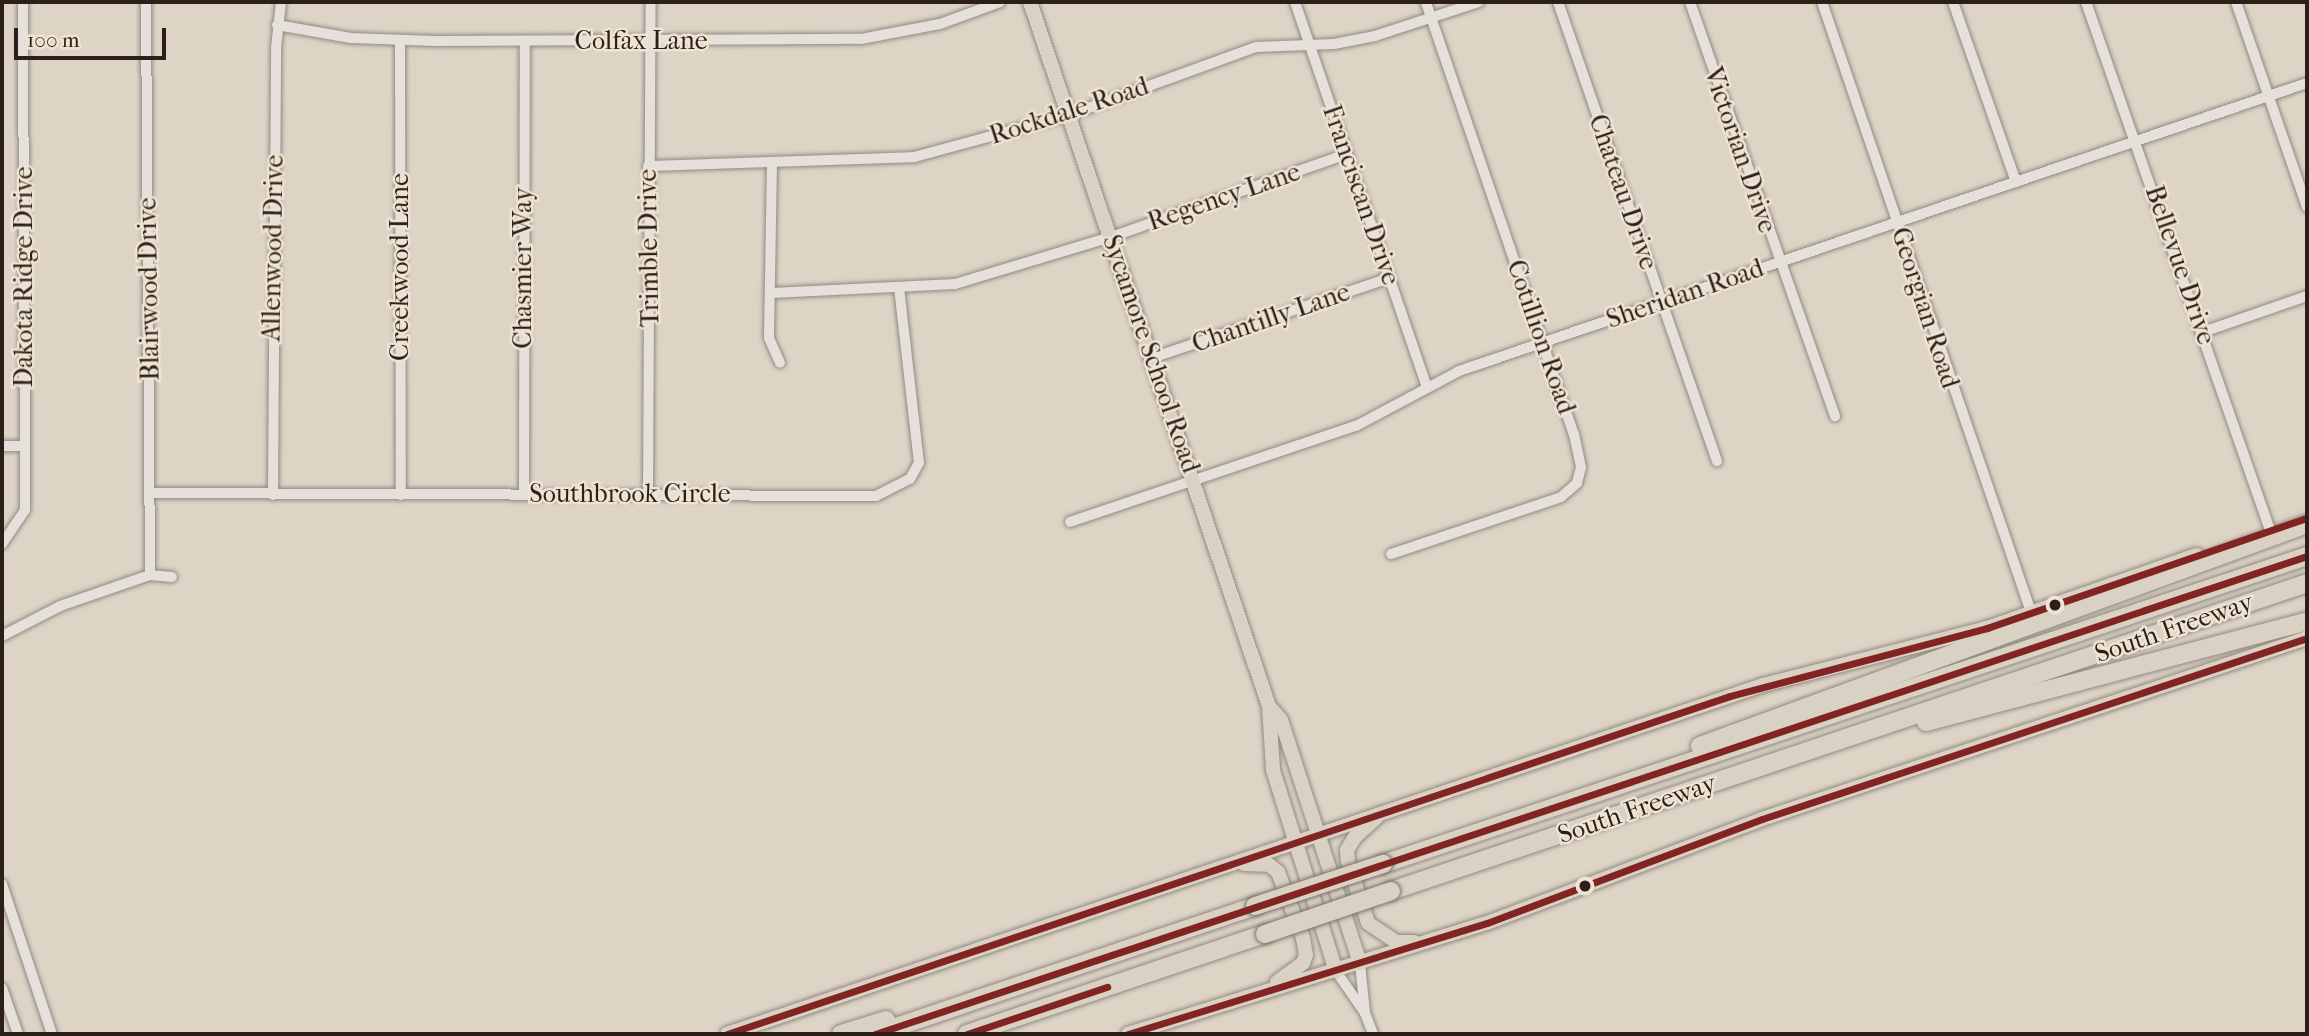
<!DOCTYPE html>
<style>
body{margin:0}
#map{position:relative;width:2309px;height:1036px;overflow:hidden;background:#ddd4c6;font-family:"IM FELL French Canon",serif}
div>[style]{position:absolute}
.roads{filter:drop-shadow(0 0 2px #918a81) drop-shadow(0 0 2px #918a81)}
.minor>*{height:10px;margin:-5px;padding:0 5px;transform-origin:5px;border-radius:5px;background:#e5e0d9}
.major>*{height:14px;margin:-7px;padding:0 7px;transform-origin:7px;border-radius:7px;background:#d9d1c4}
.highway>*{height:18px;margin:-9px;padding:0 9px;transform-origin:9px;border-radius:9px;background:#d9d1c4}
.bridges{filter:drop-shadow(0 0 2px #78726a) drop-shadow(0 0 2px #78726a)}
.highway-bridge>*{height:18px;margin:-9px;padding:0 9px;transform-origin:9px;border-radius:9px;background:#d9d1c4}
.bus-1>*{height:7px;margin:-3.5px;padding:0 3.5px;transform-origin:3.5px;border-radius:3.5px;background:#822522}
.dots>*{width:19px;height:19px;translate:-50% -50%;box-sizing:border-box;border:4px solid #efe4d3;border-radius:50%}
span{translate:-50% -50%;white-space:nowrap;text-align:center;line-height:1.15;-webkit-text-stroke:5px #efe4d3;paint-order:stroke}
.street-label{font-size:26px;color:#2c1f17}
.frame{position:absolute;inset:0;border:4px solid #2c1f17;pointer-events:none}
.scale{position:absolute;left:14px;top:28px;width:152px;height:32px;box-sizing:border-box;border:4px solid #2c1f17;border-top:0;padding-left:9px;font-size:21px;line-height:24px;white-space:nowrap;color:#2c1f17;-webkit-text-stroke:5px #efe4d3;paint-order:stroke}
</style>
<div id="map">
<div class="roads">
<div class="minor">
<div style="left:146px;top:2px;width:573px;rotate:89.6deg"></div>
<div style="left:1295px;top:2px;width:408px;rotate:71.1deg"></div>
<div style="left:1558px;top:2px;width:486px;rotate:70.9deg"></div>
<div style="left:1690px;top:2px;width:439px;rotate:70.7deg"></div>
<div style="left:1822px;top:2px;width:645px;rotate:71.09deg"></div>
<div style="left:1953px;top:2px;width:191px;rotate:70.7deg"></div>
<div style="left:2086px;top:2px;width:559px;rotate:70.79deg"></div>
<div style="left:2236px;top:2px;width:217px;rotate:70.9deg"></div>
<div style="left:277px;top:25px;width:75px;rotate:10deg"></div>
<div style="left:351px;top:38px;width:84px;rotate:2deg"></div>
<div style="left:435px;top:41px;width:426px;rotate:-0.3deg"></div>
<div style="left:861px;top:39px;width:80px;rotate:-10.8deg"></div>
<div style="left:940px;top:24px;width:64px;rotate:-20.1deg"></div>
<div style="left:400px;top:40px;width:455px;rotate:89.9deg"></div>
<div style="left:772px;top:163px;width:175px;rotate:91deg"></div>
<div style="left:769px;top:338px;width:27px;rotate:66deg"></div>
<div style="left:648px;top:166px;width:266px;rotate:-1.9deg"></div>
<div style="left:914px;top:157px;width:161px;rotate:-15.2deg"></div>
<div style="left:1069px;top:115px;width:199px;rotate:-20deg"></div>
<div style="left:1256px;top:47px;width:78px;rotate:-2.2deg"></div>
<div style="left:1334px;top:44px;width:42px;rotate:-11deg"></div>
<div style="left:1375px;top:36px;width:109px;rotate:-18.1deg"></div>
<div style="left:772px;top:293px;width:183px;rotate:-2.8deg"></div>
<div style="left:955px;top:284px;width:163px;rotate:-16.8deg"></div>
<div style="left:1111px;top:237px;width:250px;rotate:-19.4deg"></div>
<div style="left:2203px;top:332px;width:110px;rotate:-19.1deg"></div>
<div style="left:1152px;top:358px;width:251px;rotate:-18.6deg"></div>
<div style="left:2px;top:446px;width:22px"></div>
<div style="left:150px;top:493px;width:726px;rotate:0.24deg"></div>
<div style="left:876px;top:496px;width:38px;rotate:-27deg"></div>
<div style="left:910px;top:479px;width:18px;rotate:-61deg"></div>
<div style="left:919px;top:463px;width:176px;rotate:-96.5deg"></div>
<div style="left:524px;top:494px;width:453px;rotate:-89.9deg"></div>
<div style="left:648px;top:494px;width:492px;rotate:-89.7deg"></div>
<div style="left:273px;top:495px;width:447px;rotate:-89.6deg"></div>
<div style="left:276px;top:48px;width:46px;rotate:-83.8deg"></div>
<div style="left:1070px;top:522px;width:302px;rotate:-18.6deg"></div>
<div style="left:1356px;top:426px;width:117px;rotate:-28.1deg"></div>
<div style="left:1459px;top:371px;width:896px;rotate:-18.76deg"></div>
<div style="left:2px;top:544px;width:41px;rotate:-55.9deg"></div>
<div style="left:25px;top:510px;width:508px;rotate:-90.23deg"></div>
<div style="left:1391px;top:554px;width:179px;rotate:-18.5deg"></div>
<div style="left:1561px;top:497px;width:21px;rotate:-41deg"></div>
<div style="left:1577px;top:483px;width:16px;rotate:-76deg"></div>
<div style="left:1581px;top:467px;width:33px;rotate:-102deg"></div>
<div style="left:1574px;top:435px;width:458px;rotate:-108.9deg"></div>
<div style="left:2px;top:636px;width:65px;rotate:-27.3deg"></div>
<div style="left:60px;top:606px;width:95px;rotate:-19deg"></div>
<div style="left:150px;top:575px;width:22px;rotate:5deg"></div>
<div style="left:2px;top:884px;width:158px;rotate:71.6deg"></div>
<div style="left:1360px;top:963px;width:50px;rotate:84.3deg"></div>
<div style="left:1365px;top:1013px;width:22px;rotate:69deg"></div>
<div style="left:1336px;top:971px;width:51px;rotate:55.4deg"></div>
<div style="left:2px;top:988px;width:49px;rotate:70.8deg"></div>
</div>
<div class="major">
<div style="left:1030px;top:2px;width:743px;rotate:71.25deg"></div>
<div style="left:1269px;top:706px;width:18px;rotate:49deg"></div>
<div style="left:1281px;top:720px;width:256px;rotate:72deg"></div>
<div style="left:1269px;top:706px;width:64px;rotate:86.4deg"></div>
<div style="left:1273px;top:770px;width:211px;rotate:72.6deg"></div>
<div style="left:1376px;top:818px;width:28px;rotate:138deg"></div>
<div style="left:1355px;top:837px;width:15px;rotate:122deg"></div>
<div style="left:1347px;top:850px;width:12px;rotate:85deg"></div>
<div style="left:1348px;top:862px;width:64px;rotate:71.8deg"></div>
<div style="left:1368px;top:923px;width:34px;rotate:34deg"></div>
<div style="left:1396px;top:942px;width:18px"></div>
<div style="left:1244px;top:864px;width:25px;rotate:2deg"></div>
<div style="left:1269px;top:865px;width:11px;rotate:38deg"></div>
<div style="left:1278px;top:872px;width:71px;rotate:69.3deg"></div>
<div style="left:1303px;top:938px;width:17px;rotate:80deg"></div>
<div style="left:1306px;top:955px;width:9px;rotate:111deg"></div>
<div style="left:1303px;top:963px;width:32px;rotate:144deg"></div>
<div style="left:727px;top:1034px;width:1093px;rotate:-18.62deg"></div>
<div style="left:1763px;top:685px;width:231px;rotate:-14.3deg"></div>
<div style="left:1987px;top:628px;width:222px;rotate:-19.2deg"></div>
<div style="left:1128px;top:1034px;width:376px;rotate:-17.2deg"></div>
<div style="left:1487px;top:923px;width:294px;rotate:-20.7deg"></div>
<div style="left:1762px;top:819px;width:574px;rotate:-18.37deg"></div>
</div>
<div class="highway">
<div style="left:1926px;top:722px;width:394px;rotate:-14.8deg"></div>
<div style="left:1700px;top:746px;width:646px;rotate:-20.09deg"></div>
<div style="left:1383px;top:864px;width:974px;rotate:-18.43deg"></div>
<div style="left:1391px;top:891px;width:966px;rotate:-18.58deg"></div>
<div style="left:841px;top:1034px;width:47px;rotate:-17.3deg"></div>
<div style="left:875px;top:1034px;width:401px;rotate:-18.6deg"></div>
<div style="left:967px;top:1034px;width:314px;rotate:-18.6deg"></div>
</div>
</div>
<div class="bridges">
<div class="highway-bridge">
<div style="left:1255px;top:906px;width:135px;rotate:-18.2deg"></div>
<div style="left:1265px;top:934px;width:133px;rotate:-18.8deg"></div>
</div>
</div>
<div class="bus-1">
<div style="left:727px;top:1034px;width:1058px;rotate:-18.62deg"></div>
<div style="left:1730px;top:696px;width:266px;rotate:-14.8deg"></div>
<div style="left:1987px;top:628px;width:338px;rotate:-19deg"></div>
<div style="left:875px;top:1034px;width:1510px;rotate:-18.46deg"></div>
<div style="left:967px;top:1034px;width:148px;rotate:-18.6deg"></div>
<div style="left:1128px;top:1034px;width:376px;rotate:-17.2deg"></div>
<div style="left:1487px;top:923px;width:294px;rotate:-20.7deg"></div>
<div style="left:1762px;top:819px;width:574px;rotate:-18.37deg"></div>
</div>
<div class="dots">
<div style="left:2055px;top:605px;background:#2c1f17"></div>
<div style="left:1585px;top:886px;background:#2c1f17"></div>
</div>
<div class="street-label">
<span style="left:641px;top:41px">Colfax Lane</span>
<span style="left:1069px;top:111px;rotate:-18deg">Rockdale Road</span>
<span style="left:1740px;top:150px;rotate:71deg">Victorian Drive</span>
<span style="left:1623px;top:192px;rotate:71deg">Chateau Drive</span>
<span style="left:1361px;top:195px;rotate:71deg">Franciscan Drive</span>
<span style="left:1224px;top:197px;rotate:-19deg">Regency Lane</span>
<span style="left:273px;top:248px;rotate:-89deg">Allenwood Drive</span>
<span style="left:649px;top:248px;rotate:-91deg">Trimble Drive</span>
<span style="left:2180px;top:265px;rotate:71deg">Bellevue Drive</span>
<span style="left:400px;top:267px;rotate:-90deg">Creekwood Lane</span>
<span style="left:523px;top:268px;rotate:-90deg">Chasmier Way</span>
<span style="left:24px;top:277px;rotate:-90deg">Dakota Ridge Drive</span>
<span style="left:149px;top:289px;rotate:-91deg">Blairwood Drive</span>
<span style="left:1685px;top:294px;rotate:-19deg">Sheridan Road</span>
<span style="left:1925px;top:308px;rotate:72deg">Georgian Road</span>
<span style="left:1271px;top:318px;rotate:-19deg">Chantilly Lane</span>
<span style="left:1541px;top:337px;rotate:71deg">Cotillion Road</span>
<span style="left:1151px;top:354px;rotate:71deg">Sycamore School Road</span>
<span style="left:630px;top:494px">Southbrook Circle</span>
<span style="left:2174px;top:628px;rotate:-19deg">South Freeway</span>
<span style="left:1637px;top:809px;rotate:-19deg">South Freeway</span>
</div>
<div class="frame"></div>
<div class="scale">100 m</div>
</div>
